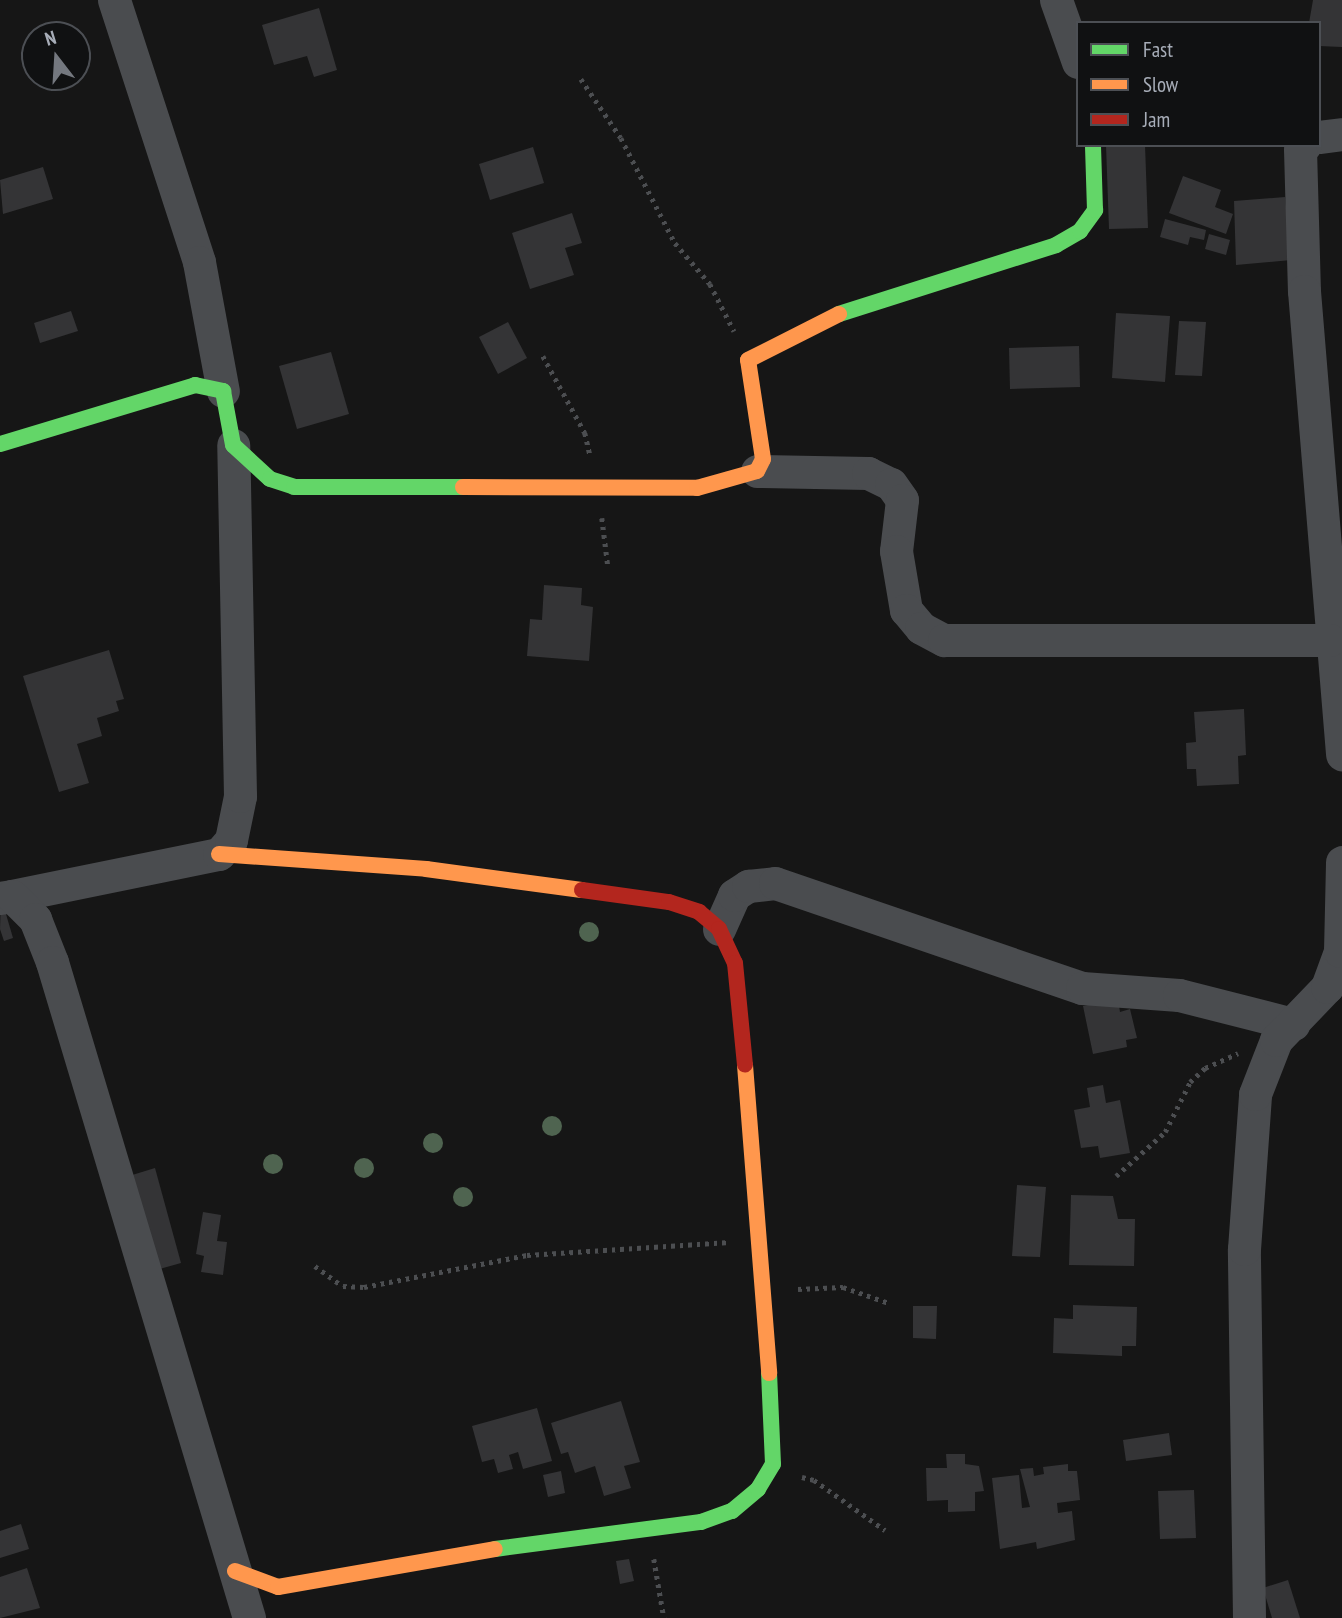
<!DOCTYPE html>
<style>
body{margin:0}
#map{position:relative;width:1342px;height:1618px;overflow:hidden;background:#161616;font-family:"PT Sans Narrow",sans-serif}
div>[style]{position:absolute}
.building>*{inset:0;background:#343436}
.path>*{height:4.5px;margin-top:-2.25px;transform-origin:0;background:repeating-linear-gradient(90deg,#4c4e51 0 3.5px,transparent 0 8.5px)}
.street>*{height:33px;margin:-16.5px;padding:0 16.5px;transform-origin:16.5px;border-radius:16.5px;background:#4a4c4f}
.fast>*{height:16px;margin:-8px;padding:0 8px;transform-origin:8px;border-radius:8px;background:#63d668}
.slow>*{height:16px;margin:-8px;padding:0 8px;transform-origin:8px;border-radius:8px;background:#ff974d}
.jam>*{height:16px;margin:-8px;padding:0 8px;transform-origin:8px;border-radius:8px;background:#b3261e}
.trees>*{width:20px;height:20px;margin:-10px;border-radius:50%;background:#4f6450}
span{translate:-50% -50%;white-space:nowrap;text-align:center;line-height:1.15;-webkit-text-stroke:6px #101112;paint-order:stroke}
.legend{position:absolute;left:1076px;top:21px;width:245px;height:126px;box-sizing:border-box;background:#101112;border:2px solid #4c4f54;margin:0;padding:9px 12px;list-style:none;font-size:21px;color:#a7adb8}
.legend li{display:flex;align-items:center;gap:14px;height:35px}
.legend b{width:35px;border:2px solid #4c4f54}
.north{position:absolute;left:21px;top:21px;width:70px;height:70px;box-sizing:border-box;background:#101112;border:2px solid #4c4f54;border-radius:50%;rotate:343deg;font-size:19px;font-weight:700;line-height:28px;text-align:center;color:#a7adb8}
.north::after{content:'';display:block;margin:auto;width:24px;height:32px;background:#74787f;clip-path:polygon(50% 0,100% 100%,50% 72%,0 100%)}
</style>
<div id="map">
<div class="building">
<div style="clip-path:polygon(1313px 0,1342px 0,1342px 47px,1319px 46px,1319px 23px,1309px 23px)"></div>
<div style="clip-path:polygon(319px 8px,337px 70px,314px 77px,307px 56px,274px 65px,262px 25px)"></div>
<div style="clip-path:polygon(1106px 145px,1145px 145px,1148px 228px,1109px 229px)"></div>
<div style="clip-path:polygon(533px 147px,544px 183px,490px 200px,479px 164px)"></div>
<div style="clip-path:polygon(43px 167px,53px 199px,3px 214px,0 180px)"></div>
<div style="clip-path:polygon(1183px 176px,1221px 190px,1215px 207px,1233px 214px,1226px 234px,1169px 213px)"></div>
<div style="clip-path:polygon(1285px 197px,1291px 260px,1236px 265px,1234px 201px)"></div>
<div style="clip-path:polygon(572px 213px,582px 243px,565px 248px,574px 275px,530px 289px,512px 233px)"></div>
<div style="clip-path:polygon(1165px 219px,1206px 230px,1204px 240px,1190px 237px,1188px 245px,1160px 237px)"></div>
<div style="clip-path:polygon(1209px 234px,1230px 240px,1226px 255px,1205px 249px)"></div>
<div style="clip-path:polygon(71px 311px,78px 331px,40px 343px,34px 323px)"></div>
<div style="clip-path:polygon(1116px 313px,1170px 316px,1165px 382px,1112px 378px)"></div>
<div style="clip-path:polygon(1179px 321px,1206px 322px,1202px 376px,1175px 375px)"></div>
<div style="clip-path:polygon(508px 322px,527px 358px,498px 374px,479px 337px)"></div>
<div style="clip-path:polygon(1079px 346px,1080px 387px,1010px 389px,1009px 348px)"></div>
<div style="clip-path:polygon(331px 352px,349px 414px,297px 429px,279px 366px)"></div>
<div style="clip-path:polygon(544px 585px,582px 588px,581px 605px,593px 607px,589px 661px,527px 656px,530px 619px,542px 620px)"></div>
<div style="clip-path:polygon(109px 650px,124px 699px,116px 701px,119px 711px,97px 718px,102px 736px,77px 744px,89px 783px,59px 792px,23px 676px)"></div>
<div style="clip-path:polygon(1244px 709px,1246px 755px,1238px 756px,1239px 784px,1197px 786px,1196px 769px,1187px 769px,1186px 743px,1196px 742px,1194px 712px)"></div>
<div style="clip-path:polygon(1px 897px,13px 938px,4px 941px,0 929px)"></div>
<div style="clip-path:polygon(1118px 999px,1120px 1012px,1130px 1009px,1137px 1038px,1126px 1040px,1127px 1047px,1093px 1054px,1083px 1006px)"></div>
<div style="clip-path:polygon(1103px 1085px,1106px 1103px,1120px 1100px,1130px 1153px,1100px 1158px,1098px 1146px,1081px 1148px,1074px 1110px,1090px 1107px,1087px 1088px)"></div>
<div style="clip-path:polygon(155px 1168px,181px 1263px,156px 1270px,129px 1176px)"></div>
<div style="clip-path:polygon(1017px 1185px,1046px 1187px,1040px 1257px,1012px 1256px)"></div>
<div style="clip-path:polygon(1071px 1195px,1113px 1196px,1118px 1219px,1135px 1219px,1134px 1266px,1069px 1265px)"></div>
<div style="clip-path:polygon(203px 1212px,221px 1215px,217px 1241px,227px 1242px,223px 1275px,201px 1272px,204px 1256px,196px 1254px)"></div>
<div style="clip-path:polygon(1073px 1305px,1137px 1307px,1136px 1346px,1122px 1346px,1122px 1356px,1053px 1353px,1054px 1318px,1073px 1319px)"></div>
<div style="clip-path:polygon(913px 1306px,937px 1306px,936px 1339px,913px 1338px)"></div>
<div style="clip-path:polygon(621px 1401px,640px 1462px,624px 1466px,631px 1488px,604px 1496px,595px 1466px,575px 1473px,568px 1452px,561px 1454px,551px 1423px)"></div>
<div style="clip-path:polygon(537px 1408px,552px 1461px,523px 1469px,518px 1452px,509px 1455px,513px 1469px,498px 1473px,494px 1459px,482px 1462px,472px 1426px)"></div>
<div style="clip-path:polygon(1169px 1433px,1172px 1455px,1126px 1461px,1123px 1440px)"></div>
<div style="clip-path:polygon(946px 1454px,965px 1454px,965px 1464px,979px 1466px,984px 1491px,975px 1492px,975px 1511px,948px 1512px,948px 1500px,927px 1501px,926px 1468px,947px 1468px)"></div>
<div style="clip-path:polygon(1068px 1464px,1068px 1471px,1077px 1471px,1080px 1500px,1057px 1503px,1058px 1513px,1072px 1511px,1075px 1540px,1037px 1549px,1036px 1542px,1000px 1549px,992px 1478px,1019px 1475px,1022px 1508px,1030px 1507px,1020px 1469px,1033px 1468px,1034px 1476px,1044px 1474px,1043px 1467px)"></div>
<div style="clip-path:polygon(561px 1471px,565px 1493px,548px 1497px,543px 1475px)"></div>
<div style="clip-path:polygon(1194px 1490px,1196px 1538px,1160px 1539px,1158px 1491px)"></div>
<div style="clip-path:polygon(21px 1524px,29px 1549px,0 1558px,0 1531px)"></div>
<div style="clip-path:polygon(629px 1559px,634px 1581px,620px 1584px,616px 1561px)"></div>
<div style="clip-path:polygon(27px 1568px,40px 1608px,0 1618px,0 1577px)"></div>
<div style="clip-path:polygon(1288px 1580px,1300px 1618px,1272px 1618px,1263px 1588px)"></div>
</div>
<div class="path">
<div style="left:581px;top:79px;width:71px;rotate:55.9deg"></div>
<div style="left:621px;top:138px;width:118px;rotate:62.8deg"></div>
<div style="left:675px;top:243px;width:54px;rotate:49.5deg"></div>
<div style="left:710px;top:284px;width:53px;rotate:62.9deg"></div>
<div style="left:543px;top:356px;width:88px;rotate:61.4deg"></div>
<div style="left:585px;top:433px;width:22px;rotate:77deg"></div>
<div style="left:602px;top:518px;width:48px;rotate:82.9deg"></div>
<div style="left:1116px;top:1176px;width:66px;rotate:-41.9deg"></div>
<div style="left:1165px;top:1132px;width:56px;rotate:-63.4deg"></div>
<div style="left:1190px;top:1082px;width:21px;rotate:-43deg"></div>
<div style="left:1205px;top:1068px;width:36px;rotate:-24deg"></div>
<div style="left:315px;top:1266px;width:34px;rotate:36deg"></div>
<div style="left:343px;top:1286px;width:21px;rotate:3deg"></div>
<div style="left:364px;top:1287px;width:166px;rotate:-11.1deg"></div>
<div style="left:527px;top:1255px;width:203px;rotate:-3.7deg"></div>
<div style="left:798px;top:1289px;width:45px;rotate:-2.5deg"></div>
<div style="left:843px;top:1287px;width:49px;rotate:19.2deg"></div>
<div style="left:802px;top:1477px;width:12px;rotate:14deg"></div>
<div style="left:814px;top:1480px;width:87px;rotate:35.2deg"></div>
<div style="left:654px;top:1559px;width:60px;rotate:80.4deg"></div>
</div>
<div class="street">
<div style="left:114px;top:0;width:275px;rotate:72deg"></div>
<div style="left:199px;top:262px;width:131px;rotate:79.5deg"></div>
<div style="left:1056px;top:0;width:66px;rotate:70.5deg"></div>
<div style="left:1319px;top:137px;width:23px;rotate:-7deg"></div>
<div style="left:1305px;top:145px;width:6px;rotate:141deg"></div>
<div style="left:1300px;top:149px;width:142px;rotate:88.4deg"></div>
<div style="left:1304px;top:291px;width:465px;rotate:85.3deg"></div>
<div style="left:757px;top:471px;width:111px;rotate:1deg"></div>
<div style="left:868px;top:473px;width:25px;rotate:26deg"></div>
<div style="left:891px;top:484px;width:19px;rotate:55deg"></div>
<div style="left:902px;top:500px;width:51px;rotate:96.7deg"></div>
<div style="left:896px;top:551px;width:60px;rotate:80.4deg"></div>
<div style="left:906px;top:610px;width:23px;rotate:50deg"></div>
<div style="left:921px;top:628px;width:26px;rotate:28deg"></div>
<div style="left:944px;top:640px;width:386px"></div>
<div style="left:12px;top:896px;width:211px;rotate:-11.5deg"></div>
<div style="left:219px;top:854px;width:18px;rotate:-49deg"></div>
<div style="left:231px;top:840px;width:45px;rotate:-78.4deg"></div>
<div style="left:240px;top:796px;width:351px;rotate:-91.1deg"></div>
<div style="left:0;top:898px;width:12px;rotate:-9deg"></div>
<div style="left:12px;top:896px;width:33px;rotate:45deg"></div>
<div style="left:35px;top:919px;width:46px;rotate:68.4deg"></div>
<div style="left:52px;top:962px;width:685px;rotate:73.28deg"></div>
<div style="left:719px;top:929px;width:37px;rotate:-66deg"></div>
<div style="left:734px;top:895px;width:17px;rotate:-33deg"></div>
<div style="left:748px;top:886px;width:27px;rotate:-6deg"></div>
<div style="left:775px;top:883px;width:324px;rotate:18.9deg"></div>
<div style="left:1082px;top:988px;width:97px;rotate:4.1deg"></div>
<div style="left:1179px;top:995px;width:118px;rotate:14.3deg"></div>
<div style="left:1249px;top:1618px;width:369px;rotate:-90.8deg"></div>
<div style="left:1244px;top:1249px;width:155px;rotate:-85.9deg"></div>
<div style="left:1255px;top:1094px;width:58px;rotate:-68.7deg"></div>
<div style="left:1276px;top:1040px;width:74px;rotate:-46.1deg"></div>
<div style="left:1327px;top:987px;width:38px;rotate:-70deg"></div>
<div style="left:1340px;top:951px;width:89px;rotate:-88.7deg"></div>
</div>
<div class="fast">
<div style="left:839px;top:314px;width:228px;rotate:-17.6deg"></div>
<div style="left:1056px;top:245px;width:28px;rotate:-30deg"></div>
<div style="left:1080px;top:231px;width:26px;rotate:-54deg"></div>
<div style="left:1095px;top:210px;width:65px;rotate:-91.8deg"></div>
<div style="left:0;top:444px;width:204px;rotate:-16.8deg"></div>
<div style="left:195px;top:385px;width:29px;rotate:12deg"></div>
<div style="left:223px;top:391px;width:55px;rotate:79.5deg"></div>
<div style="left:233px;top:445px;width:50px;rotate:42.6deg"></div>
<div style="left:270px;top:479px;width:25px;rotate:18deg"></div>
<div style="left:294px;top:487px;width:169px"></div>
<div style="left:495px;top:1549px;width:208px;rotate:-7.5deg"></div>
<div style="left:701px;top:1522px;width:33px;rotate:-20deg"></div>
<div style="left:732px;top:1511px;width:34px;rotate:-40deg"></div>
<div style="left:758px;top:1489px;width:29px;rotate:-59deg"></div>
<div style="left:773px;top:1464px;width:91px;rotate:-92.5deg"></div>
</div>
<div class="slow">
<div style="left:463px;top:487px;width:234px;rotate:0.2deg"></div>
<div style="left:697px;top:488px;width:62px;rotate:-15.8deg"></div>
<div style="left:757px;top:471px;width:13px;rotate:-63deg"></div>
<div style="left:763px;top:459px;width:100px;rotate:-98.6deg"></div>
<div style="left:748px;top:360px;width:102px;rotate:-26.8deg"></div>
<div style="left:219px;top:854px;width:208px;rotate:4.1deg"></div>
<div style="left:426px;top:869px;width:157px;rotate:7.7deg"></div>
<div style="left:745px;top:1065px;width:309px;rotate:85.5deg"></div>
<div style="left:235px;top:1571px;width:46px;rotate:20.4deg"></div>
<div style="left:278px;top:1587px;width:220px;rotate:-9.9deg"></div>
</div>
<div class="jam">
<div style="left:582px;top:890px;width:88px;rotate:7.9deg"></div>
<div style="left:669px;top:902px;width:32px;rotate:18deg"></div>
<div style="left:699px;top:912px;width:26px;rotate:40deg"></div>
<div style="left:719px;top:929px;width:38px;rotate:65deg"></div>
<div style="left:735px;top:963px;width:102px;rotate:84.4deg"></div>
</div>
<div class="trees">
<div style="left:589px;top:932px"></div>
<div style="left:552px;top:1126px"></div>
<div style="left:433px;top:1143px"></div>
<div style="left:273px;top:1164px"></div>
<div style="left:364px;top:1168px"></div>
<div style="left:463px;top:1197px"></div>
</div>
<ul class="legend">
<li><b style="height:9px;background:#63d668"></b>Fast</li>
<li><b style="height:9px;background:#ff974d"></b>Slow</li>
<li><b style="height:9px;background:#b3261e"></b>Jam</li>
</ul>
<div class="north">N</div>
</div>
